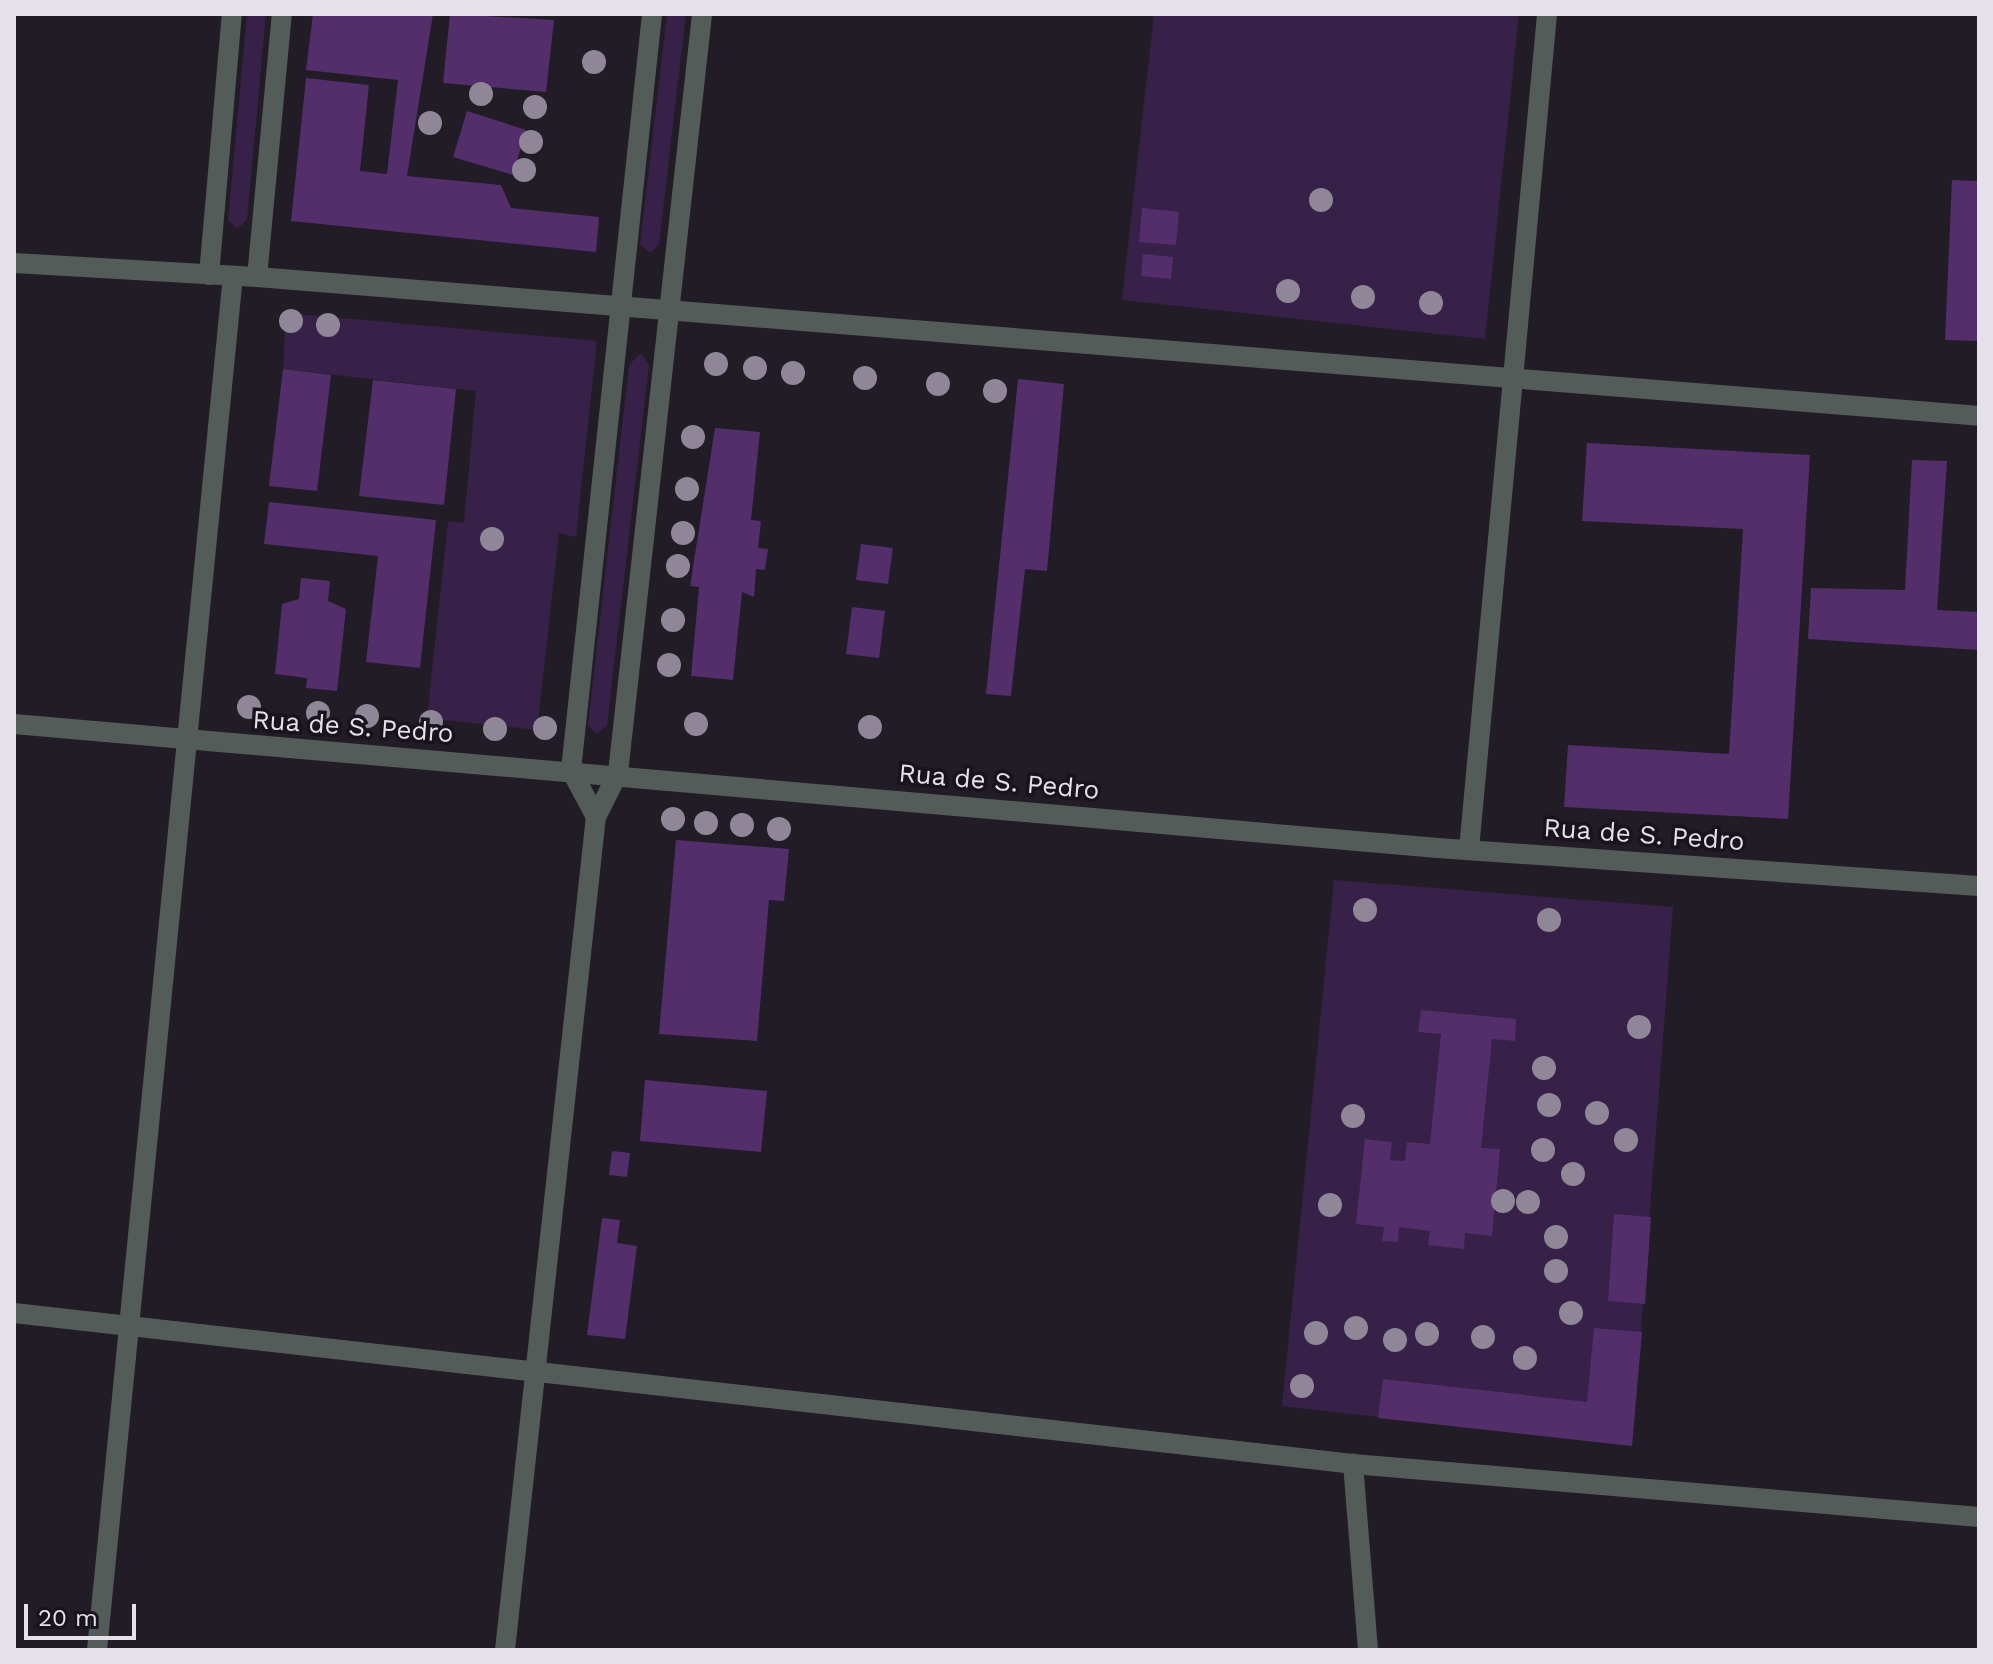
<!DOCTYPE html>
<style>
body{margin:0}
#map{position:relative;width:1993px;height:1664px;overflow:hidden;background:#221c27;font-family:"Work Sans",sans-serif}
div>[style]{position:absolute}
.green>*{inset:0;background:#382148}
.building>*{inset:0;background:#532e6b}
.street>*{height:20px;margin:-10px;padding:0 10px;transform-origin:10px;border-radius:10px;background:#545c59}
.trees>*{width:24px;height:24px;margin:-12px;border-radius:50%;background:#8f8797}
span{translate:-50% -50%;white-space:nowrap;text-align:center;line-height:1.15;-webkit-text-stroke:7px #19131e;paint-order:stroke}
.street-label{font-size:26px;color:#e5e0e9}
.frame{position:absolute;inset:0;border:16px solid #e5e0e9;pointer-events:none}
.scale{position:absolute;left:24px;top:1604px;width:112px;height:36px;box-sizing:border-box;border:4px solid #e5e0e9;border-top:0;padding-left:10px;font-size:24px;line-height:28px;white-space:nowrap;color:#e5e0e9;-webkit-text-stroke:6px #19131e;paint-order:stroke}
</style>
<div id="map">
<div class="green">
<div style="clip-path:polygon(247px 14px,266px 14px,247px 220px,237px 229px,228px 220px)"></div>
<div style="clip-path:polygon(667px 14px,686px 14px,659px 244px,650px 253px,640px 244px)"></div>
<div style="clip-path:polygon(1154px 14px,1519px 14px,1485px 339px,1122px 300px)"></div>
<div style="clip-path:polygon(286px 313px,597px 341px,576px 537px,559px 533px,537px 730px,427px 718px,448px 521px,464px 523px,476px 391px,283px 369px)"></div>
<div style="clip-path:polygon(641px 353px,649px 365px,607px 725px,597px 734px,588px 725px,629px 365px)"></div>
<div style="clip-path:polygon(1334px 880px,1673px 907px,1632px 1446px,1282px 1406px)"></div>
</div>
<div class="building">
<div style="clip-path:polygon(313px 14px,433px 14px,407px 176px,501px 185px,511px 208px,599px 217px,596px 252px,291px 221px,306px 78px,369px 85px,360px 171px,387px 174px,398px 80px,306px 70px)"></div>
<div style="clip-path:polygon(450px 14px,554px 20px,546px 92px,443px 83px)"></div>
<div style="clip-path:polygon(467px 111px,526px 130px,513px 175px,453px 157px)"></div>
<div style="clip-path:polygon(1952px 180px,1979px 181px,1979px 341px,1945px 340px)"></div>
<div style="clip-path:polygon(1142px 208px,1179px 212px,1176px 245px,1139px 242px)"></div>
<div style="clip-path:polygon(1143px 254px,1173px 257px,1171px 279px,1141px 276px)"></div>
<div style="clip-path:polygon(283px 369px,331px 375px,317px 491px,269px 486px)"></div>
<div style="clip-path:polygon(1018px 379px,1064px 384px,1047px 571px,1025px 569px,1011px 696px,986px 694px)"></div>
<div style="clip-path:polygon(373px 380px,456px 389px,444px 505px,359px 496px)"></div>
<div style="clip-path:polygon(715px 428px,760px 432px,751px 520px,761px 521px,758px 548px,768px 549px,765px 570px,756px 569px,754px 597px,742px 592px,733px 680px,691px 676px,699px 587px,690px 586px)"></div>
<div style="clip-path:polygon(1587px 443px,1810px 455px,1788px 819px,1564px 807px,1568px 745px,1729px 754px,1743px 529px,1582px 521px)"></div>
<div style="clip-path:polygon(1912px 460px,1947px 461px,1937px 610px,1979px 612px,1979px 650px,1808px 639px,1811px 588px,1905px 590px)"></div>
<div style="clip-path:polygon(269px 502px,436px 520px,420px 668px,366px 662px,378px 556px,264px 544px)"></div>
<div style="clip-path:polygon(861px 544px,893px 548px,888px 584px,856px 580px)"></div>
<div style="clip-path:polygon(301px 578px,330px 581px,328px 601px,346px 609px,337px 691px,306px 688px,307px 678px,275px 674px,282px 604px,299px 599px)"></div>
<div style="clip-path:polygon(852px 607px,885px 611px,879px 658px,846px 654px)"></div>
<div style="clip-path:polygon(676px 840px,789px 849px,784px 901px,769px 900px,757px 1041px,659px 1034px)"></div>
<div style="clip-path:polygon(1421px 1010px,1516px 1019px,1515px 1041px,1492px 1039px,1481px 1148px,1500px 1149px,1492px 1236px,1465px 1233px,1464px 1249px,1428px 1245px,1430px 1231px,1399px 1227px,1398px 1242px,1382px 1241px,1384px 1227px,1356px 1224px,1365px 1139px,1392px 1142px,1390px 1160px,1405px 1161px,1407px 1142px,1430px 1144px,1441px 1034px,1418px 1032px)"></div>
<div style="clip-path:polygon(645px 1080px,767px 1091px,761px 1152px,640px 1141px)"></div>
<div style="clip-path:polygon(612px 1151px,630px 1153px,627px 1177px,609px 1175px)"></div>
<div style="clip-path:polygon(1614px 1214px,1651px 1217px,1645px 1304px,1608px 1301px)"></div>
<div style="clip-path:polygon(602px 1218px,620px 1220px,617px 1243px,637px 1246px,625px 1339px,587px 1335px)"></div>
<div style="clip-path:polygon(1594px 1328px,1642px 1332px,1632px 1446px,1378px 1418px,1383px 1379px,1587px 1402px)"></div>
</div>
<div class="street">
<div style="left:14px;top:263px;width:243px;rotate:3.3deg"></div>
<div style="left:257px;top:277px;width:1728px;rotate:4.61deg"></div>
<div style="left:209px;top:275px;width:262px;rotate:-85deg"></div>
<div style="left:257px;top:277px;width:264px;rotate:-84.6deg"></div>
<div style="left:14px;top:724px;width:1429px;rotate:4.98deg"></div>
<div style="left:1438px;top:848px;width:542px;rotate:4.02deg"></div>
<div style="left:596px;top:817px;width:53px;rotate:-118deg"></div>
<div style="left:571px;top:770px;width:760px;rotate:-83.88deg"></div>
<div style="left:1469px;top:849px;width:839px;rotate:-84.66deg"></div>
<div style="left:14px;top:1313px;width:1347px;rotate:6.43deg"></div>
<div style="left:97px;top:1650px;width:1381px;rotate:-84.35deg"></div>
<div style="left:505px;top:1650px;width:838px;rotate:-83.77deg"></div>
<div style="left:596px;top:817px;width:49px;rotate:-63.4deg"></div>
<div style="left:618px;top:773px;width:764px;rotate:-83.68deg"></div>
<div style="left:1368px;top:1650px;width:187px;rotate:-94.6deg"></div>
<div style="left:1353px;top:1464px;width:628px;rotate:4.84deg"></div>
</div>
<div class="trees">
<div style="left:594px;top:62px"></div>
<div style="left:481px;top:94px"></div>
<div style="left:535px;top:107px"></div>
<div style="left:430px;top:123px"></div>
<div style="left:531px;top:142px"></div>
<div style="left:524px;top:170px"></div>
<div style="left:1321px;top:200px"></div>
<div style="left:1288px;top:291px"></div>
<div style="left:1363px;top:297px"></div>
<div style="left:1431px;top:303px"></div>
<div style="left:291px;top:321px"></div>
<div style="left:328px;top:325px"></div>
<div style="left:716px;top:364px"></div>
<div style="left:755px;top:368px"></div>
<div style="left:793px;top:373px"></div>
<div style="left:865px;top:378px"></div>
<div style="left:938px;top:384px"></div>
<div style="left:995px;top:391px"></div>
<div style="left:693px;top:437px"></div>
<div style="left:687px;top:489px"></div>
<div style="left:683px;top:533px"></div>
<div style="left:492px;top:539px"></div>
<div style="left:678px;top:566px"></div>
<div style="left:673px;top:620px"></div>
<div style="left:669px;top:665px"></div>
<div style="left:249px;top:707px"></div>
<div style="left:318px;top:713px"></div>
<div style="left:367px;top:716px"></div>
<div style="left:431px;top:722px"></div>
<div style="left:696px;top:724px"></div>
<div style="left:870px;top:727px"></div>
<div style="left:545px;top:728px"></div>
<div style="left:495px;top:729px"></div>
<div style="left:673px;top:819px"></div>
<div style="left:706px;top:823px"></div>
<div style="left:742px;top:825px"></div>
<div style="left:779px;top:829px"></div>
<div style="left:1365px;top:910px"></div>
<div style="left:1549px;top:920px"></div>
<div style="left:1639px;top:1027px"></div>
<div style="left:1544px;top:1068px"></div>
<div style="left:1549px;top:1105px"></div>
<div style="left:1597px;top:1113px"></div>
<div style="left:1353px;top:1116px"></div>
<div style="left:1626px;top:1140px"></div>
<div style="left:1543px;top:1150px"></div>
<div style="left:1573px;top:1174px"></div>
<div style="left:1503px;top:1201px"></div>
<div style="left:1528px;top:1202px"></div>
<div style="left:1330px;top:1205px"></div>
<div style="left:1556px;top:1237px"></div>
<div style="left:1556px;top:1271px"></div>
<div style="left:1571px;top:1313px"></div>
<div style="left:1356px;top:1328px"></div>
<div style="left:1316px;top:1333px"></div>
<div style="left:1427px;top:1334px"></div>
<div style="left:1483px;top:1337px"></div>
<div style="left:1395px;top:1340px"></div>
<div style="left:1525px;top:1358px"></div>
<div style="left:1302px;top:1386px"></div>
</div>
<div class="street-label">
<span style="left:353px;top:727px;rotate:4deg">Rua de S. Pedro</span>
<span style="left:999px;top:782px;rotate:5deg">Rua de S. Pedro</span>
<span style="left:1644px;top:835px;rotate:4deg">Rua de S. Pedro</span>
</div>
<div class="frame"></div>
<div class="scale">20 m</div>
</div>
